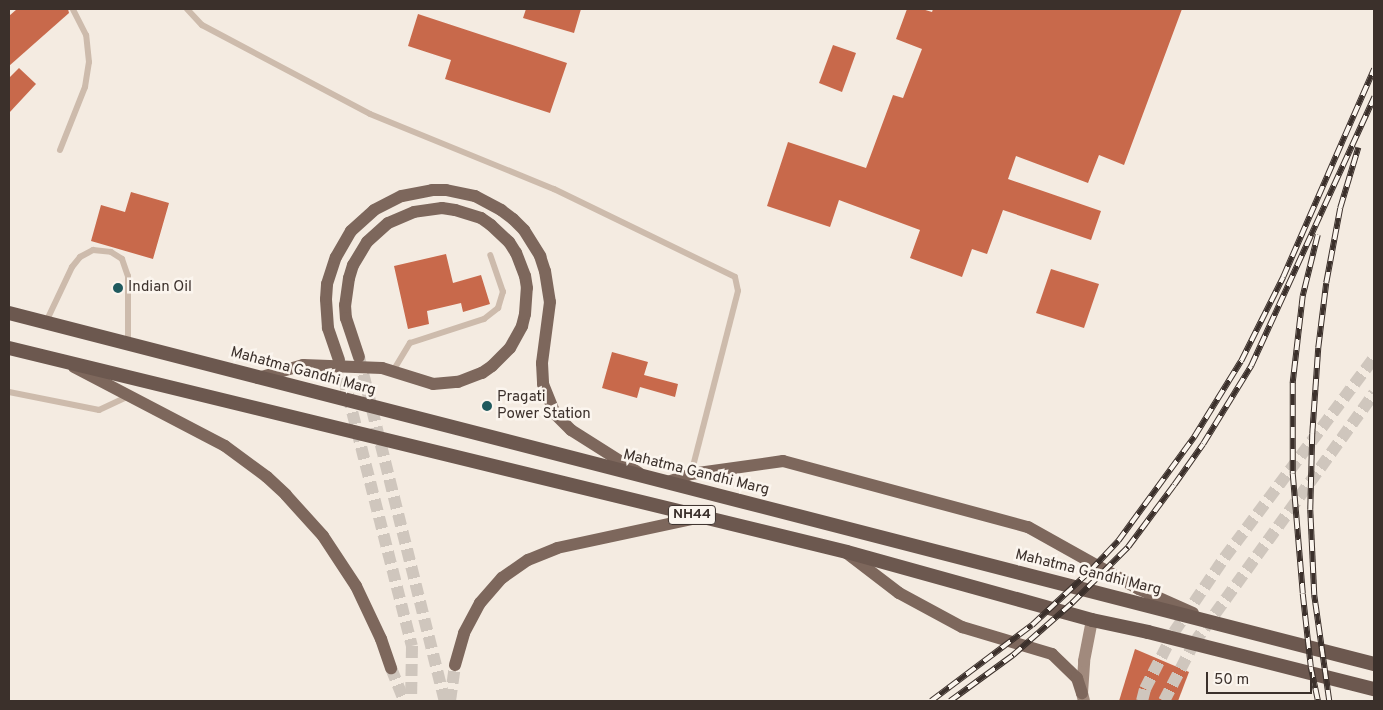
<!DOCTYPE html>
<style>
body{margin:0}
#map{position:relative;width:1383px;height:710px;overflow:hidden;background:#f4ebe1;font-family:Overpass,sans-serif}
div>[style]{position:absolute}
.building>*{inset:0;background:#c8694b}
.primary-tunnel>*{height:12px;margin-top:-6px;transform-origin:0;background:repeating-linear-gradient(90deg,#cfc6bd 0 12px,transparent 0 18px)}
.service>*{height:6px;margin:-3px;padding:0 3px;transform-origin:3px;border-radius:3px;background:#cdbbac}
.secondary>*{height:12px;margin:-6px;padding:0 6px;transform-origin:6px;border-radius:6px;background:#a18a7d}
.primary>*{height:12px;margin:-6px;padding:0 6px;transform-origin:6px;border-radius:6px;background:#7d675c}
.trunk>*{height:14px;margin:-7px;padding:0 7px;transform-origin:7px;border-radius:7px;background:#6c584f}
.rail>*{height:5.5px;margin-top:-2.75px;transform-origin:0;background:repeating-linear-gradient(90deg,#fbf5ee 0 11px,#3b302b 0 22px);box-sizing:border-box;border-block:1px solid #3b302b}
.dots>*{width:14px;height:14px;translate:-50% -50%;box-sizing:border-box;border:2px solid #fbf5ee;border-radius:50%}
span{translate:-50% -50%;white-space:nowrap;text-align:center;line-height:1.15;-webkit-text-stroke:5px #fbf5ee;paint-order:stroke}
.shield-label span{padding:1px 4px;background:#fbf5ee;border:1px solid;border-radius:4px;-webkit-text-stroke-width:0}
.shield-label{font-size:14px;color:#3b302b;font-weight:700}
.poi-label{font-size:15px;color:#3b302b}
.left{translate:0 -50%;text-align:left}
.street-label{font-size:15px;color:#3b302b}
.frame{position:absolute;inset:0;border:10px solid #3b302b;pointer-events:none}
.scale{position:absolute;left:1206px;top:672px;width:106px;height:22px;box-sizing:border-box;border:2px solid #3b302b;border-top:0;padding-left:6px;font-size:15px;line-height:18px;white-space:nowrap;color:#3b302b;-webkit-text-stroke:4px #fbf5ee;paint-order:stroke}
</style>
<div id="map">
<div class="building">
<div style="clip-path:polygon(17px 9px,68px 9px,69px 13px,9px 66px,9px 16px)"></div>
<div style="clip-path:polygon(526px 9px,581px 9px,574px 33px,523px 18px)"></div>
<div style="clip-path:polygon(907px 9px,922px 9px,932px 12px,933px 9px,1182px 9px,1124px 165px,1099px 155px,1088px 183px,1016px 156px,1008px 179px,1101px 211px,1091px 240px,1003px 210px,987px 254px,972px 249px,962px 277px,910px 258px,920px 230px,839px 200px,830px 227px,767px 206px,788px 142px,866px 168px,893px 95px,903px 98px,922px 49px,896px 39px)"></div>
<div style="clip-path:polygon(418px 14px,567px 63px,550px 113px,445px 79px,451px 60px,408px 46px)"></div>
<div style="clip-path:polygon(833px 45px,856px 53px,842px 92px,819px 83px)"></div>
<div style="clip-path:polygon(19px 68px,36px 84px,9px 113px,9px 78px)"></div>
<div style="clip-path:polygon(131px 192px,169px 203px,153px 259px,91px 241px,101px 205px,125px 212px)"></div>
<div style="clip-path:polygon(446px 254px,453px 283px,481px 275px,490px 304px,463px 312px,461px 303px,427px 311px,429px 324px,408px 329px,394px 266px)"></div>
<div style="clip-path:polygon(1051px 269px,1099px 284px,1084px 328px,1036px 313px)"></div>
<div style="clip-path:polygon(612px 352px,648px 362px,644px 375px,678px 384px,675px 397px,640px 387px,637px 398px,602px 388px)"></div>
<div style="clip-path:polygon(1135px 649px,1189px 672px,1178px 701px,1119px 701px)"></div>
</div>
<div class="primary-tunnel">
<div style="left:359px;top:357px;width:355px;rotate:76deg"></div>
<div style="left:339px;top:360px;width:295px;rotate:75.7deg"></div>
<div style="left:412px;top:646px;width:55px;rotate:91deg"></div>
<div style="left:391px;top:668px;width:35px;rotate:68deg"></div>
<div style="left:450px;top:701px;width:36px;rotate:-82deg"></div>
<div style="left:1142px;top:701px;width:12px;rotate:-76deg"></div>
<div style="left:1145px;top:689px;width:64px;rotate:-63deg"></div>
<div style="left:1174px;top:632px;width:91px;rotate:-55.8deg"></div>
<div style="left:1225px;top:557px;width:249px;rotate:-53.2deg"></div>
<div style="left:1164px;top:701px;width:65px;rotate:-62.7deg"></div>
<div style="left:1194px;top:643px;width:308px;rotate:-54.2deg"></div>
</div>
<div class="service">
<div style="left:187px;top:9px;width:22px;rotate:47deg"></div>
<div style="left:202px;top:25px;width:190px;rotate:27.9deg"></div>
<div style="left:370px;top:114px;width:199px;rotate:22.2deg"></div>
<div style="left:554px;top:189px;width:201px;rotate:25.9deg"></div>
<div style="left:735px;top:277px;width:14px;rotate:78deg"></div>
<div style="left:738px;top:291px;width:189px;rotate:104.4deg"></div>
<div style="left:60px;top:150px;width:68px;rotate:-68.4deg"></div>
<div style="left:85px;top:87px;width:25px;rotate:-81deg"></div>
<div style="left:89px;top:62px;width:27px;rotate:-96deg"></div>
<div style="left:86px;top:35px;width:29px;rotate:-117deg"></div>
<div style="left:46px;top:322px;width:61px;rotate:-64.7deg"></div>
<div style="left:72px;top:267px;width:13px;rotate:-51deg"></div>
<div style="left:80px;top:257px;width:15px;rotate:-28deg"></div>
<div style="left:93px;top:250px;width:18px;rotate:6deg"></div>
<div style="left:111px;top:252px;width:13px;rotate:32deg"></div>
<div style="left:122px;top:259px;width:18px;rotate:71deg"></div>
<div style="left:128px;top:276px;width:66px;rotate:90deg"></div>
<div style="left:393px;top:371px;width:33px;rotate:-59deg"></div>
<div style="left:410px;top:343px;width:78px;rotate:-18deg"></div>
<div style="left:484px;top:319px;width:18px;rotate:-38deg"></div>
<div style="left:498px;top:308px;width:17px;rotate:-73deg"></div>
<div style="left:503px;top:292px;width:39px;rotate:-109deg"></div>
<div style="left:9px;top:392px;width:92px;rotate:11.3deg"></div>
<div style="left:99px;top:410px;width:33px;rotate:-25deg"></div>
</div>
<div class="secondary">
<div style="left:1084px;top:701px;width:8px;rotate:-104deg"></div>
<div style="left:1082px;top:693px;width:32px;rotate:-86deg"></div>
<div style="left:1084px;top:661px;width:42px;rotate:-79deg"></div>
</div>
<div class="primary">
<div style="left:339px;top:360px;width:34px;rotate:-109deg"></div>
<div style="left:328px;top:328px;width:29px;rotate:-94deg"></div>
<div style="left:326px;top:299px;width:15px;rotate:-86deg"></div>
<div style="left:327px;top:284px;width:28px;rotate:-72deg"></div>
<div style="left:336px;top:257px;width:30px;rotate:-60deg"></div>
<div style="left:351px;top:231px;width:31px;rotate:-42deg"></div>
<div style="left:374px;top:210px;width:31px;rotate:-27deg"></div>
<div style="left:402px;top:196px;width:31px;rotate:-11deg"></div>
<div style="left:432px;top:190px;width:14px"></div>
<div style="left:446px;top:190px;width:30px;rotate:12deg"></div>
<div style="left:475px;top:196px;width:30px;rotate:28deg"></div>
<div style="left:501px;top:210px;width:15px;rotate:37deg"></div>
<div style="left:513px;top:219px;width:16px;rotate:45deg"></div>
<div style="left:524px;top:230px;width:31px;rotate:58deg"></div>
<div style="left:540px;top:256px;width:16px;rotate:72deg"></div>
<div style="left:545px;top:271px;width:31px;rotate:81deg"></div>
<div style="left:550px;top:302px;width:62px;rotate:97.5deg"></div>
<div style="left:542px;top:363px;width:21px;rotate:87deg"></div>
<div style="left:543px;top:384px;width:32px;rotate:68deg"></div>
<div style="left:555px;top:414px;width:23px;rotate:45deg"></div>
<div style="left:571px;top:430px;width:80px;rotate:32.3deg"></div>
<div style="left:74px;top:367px;width:170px;rotate:27.6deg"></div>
<div style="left:225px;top:446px;width:52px;rotate:36.4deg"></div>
<div style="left:267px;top:477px;width:26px;rotate:43deg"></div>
<div style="left:286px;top:495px;width:55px;rotate:47.9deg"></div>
<div style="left:323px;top:536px;width:60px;rotate:56.6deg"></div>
<div style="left:356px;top:586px;width:59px;rotate:64.7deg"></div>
<div style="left:381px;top:639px;width:31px;rotate:71deg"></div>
<div style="left:258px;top:378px;width:47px;rotate:-16.1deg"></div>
<div style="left:303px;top:365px;width:79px;rotate:2.2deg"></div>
<div style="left:382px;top:368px;width:53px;rotate:17.4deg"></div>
<div style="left:433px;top:384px;width:25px;rotate:-5deg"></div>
<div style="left:458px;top:382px;width:26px;rotate:-21deg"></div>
<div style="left:482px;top:373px;width:12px;rotate:-35deg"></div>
<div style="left:492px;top:366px;width:25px;rotate:-45deg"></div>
<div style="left:510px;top:348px;width:25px;rotate:-61deg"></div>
<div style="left:522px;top:326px;width:12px;rotate:-76deg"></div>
<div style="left:525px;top:314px;width:26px;rotate:-86deg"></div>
<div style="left:527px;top:288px;width:12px;rotate:-99deg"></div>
<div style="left:525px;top:276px;width:25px;rotate:-111deg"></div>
<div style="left:516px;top:253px;width:13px;rotate:-122deg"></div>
<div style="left:509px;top:242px;width:25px;rotate:-137deg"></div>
<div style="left:491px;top:225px;width:12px;rotate:-145deg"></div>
<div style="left:481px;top:218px;width:27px;rotate:-163deg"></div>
<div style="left:455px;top:210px;width:13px;rotate:-171deg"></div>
<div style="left:442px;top:208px;width:28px;rotate:172deg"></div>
<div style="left:414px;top:212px;width:28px;rotate:157deg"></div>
<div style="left:388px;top:223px;width:28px;rotate:138deg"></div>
<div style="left:367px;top:242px;width:27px;rotate:121deg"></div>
<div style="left:353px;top:265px;width:14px;rotate:107deg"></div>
<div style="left:349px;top:278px;width:27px;rotate:98deg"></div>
<div style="left:345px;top:305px;width:13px;rotate:86deg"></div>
<div style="left:346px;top:318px;width:41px;rotate:71.6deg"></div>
<div style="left:668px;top:482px;width:24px;rotate:-19deg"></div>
<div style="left:691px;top:474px;width:93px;rotate:-8deg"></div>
<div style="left:783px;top:461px;width:254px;rotate:15.1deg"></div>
<div style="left:1028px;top:527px;width:127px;rotate:29.2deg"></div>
<div style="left:1139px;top:589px;width:59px;rotate:24deg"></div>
<div style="left:848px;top:554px;width:64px;rotate:37.4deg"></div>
<div style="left:899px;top:593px;width:72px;rotate:28.4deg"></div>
<div style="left:962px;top:627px;width:94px;rotate:16.7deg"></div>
<div style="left:1052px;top:654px;width:35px;rotate:44deg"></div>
<div style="left:1077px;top:678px;width:16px;rotate:72deg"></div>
<div style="left:455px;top:665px;width:33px;rotate:-74deg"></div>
<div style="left:464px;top:633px;width:34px;rotate:-62deg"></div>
<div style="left:480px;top:603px;width:33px;rotate:-49deg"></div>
<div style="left:502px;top:578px;width:32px;rotate:-35deg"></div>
<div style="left:528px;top:560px;width:31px;rotate:-22deg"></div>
<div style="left:557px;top:548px;width:148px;rotate:-12.1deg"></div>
</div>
<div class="trunk">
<div style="left:9px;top:313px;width:1409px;rotate:14.42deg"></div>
<div style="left:9px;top:348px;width:862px;rotate:13.68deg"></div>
<div style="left:847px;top:552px;width:254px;rotate:15.5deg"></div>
<div style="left:1092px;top:620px;width:57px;rotate:12.1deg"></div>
<div style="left:1148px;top:632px;width:233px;rotate:14.2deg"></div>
</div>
<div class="rail">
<div style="left:1318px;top:235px;width:63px;rotate:103.8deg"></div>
<div style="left:1303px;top:296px;width:88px;rotate:96.6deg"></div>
<div style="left:1293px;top:383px;width:91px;rotate:90deg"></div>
<div style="left:1293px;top:474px;width:120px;rotate:85.2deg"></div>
<div style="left:1303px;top:594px;width:73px;rotate:83.7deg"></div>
<div style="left:1311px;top:667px;width:35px;rotate:78deg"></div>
<div style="left:931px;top:701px;width:126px;rotate:-37deg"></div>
<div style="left:1032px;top:625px;width:79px;rotate:-43deg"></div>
<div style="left:1090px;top:571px;width:41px;rotate:-47deg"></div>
<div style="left:1118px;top:541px;width:129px;rotate:-53.8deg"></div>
<div style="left:1194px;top:437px;width:89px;rotate:-58.3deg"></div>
<div style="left:1241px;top:361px;width:94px;rotate:-63.4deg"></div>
<div style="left:1283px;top:277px;width:227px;rotate:-66.4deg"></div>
<div style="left:950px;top:701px;width:78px;rotate:-36.1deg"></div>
<div style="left:1013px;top:655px;width:79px;rotate:-41.4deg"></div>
<div style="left:1072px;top:603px;width:79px;rotate:-45deg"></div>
<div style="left:1128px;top:547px;width:77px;rotate:-53.4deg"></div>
<div style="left:1174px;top:485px;width:50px;rotate:-54.7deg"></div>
<div style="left:1203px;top:444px;width:92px;rotate:-58.4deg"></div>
<div style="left:1251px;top:366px;width:296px;rotate:-65.4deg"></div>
<div style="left:1329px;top:701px;width:107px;rotate:-98.1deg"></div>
<div style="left:1314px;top:595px;width:85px;rotate:-92.7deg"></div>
<div style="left:1310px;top:510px;width:76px;rotate:-88.5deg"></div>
<div style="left:1312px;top:434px;width:86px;rotate:-86deg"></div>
<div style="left:1318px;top:348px;width:65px;rotate:-83deg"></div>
<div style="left:1326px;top:283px;width:76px;rotate:-79.4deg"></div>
<div style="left:1340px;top:208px;width:63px;rotate:-73.3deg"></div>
</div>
<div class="dots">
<div style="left:118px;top:288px;background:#1f5a5e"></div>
<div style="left:487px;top:406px;background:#1f5a5e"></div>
</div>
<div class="shield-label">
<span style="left:692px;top:515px">NH44</span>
</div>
<div class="poi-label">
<span class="left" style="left:128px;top:288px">Indian Oil</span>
<span class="left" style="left:497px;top:406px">Pragati<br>Power Station</span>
</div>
<div class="street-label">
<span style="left:303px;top:372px;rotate:15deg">Mahatma Gandhi Marg</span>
<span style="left:696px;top:473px;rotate:14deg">Mahatma Gandhi Marg</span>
<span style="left:1088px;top:573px;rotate:14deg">Mahatma Gandhi Marg</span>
</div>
<div class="frame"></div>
<div class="scale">50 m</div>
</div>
